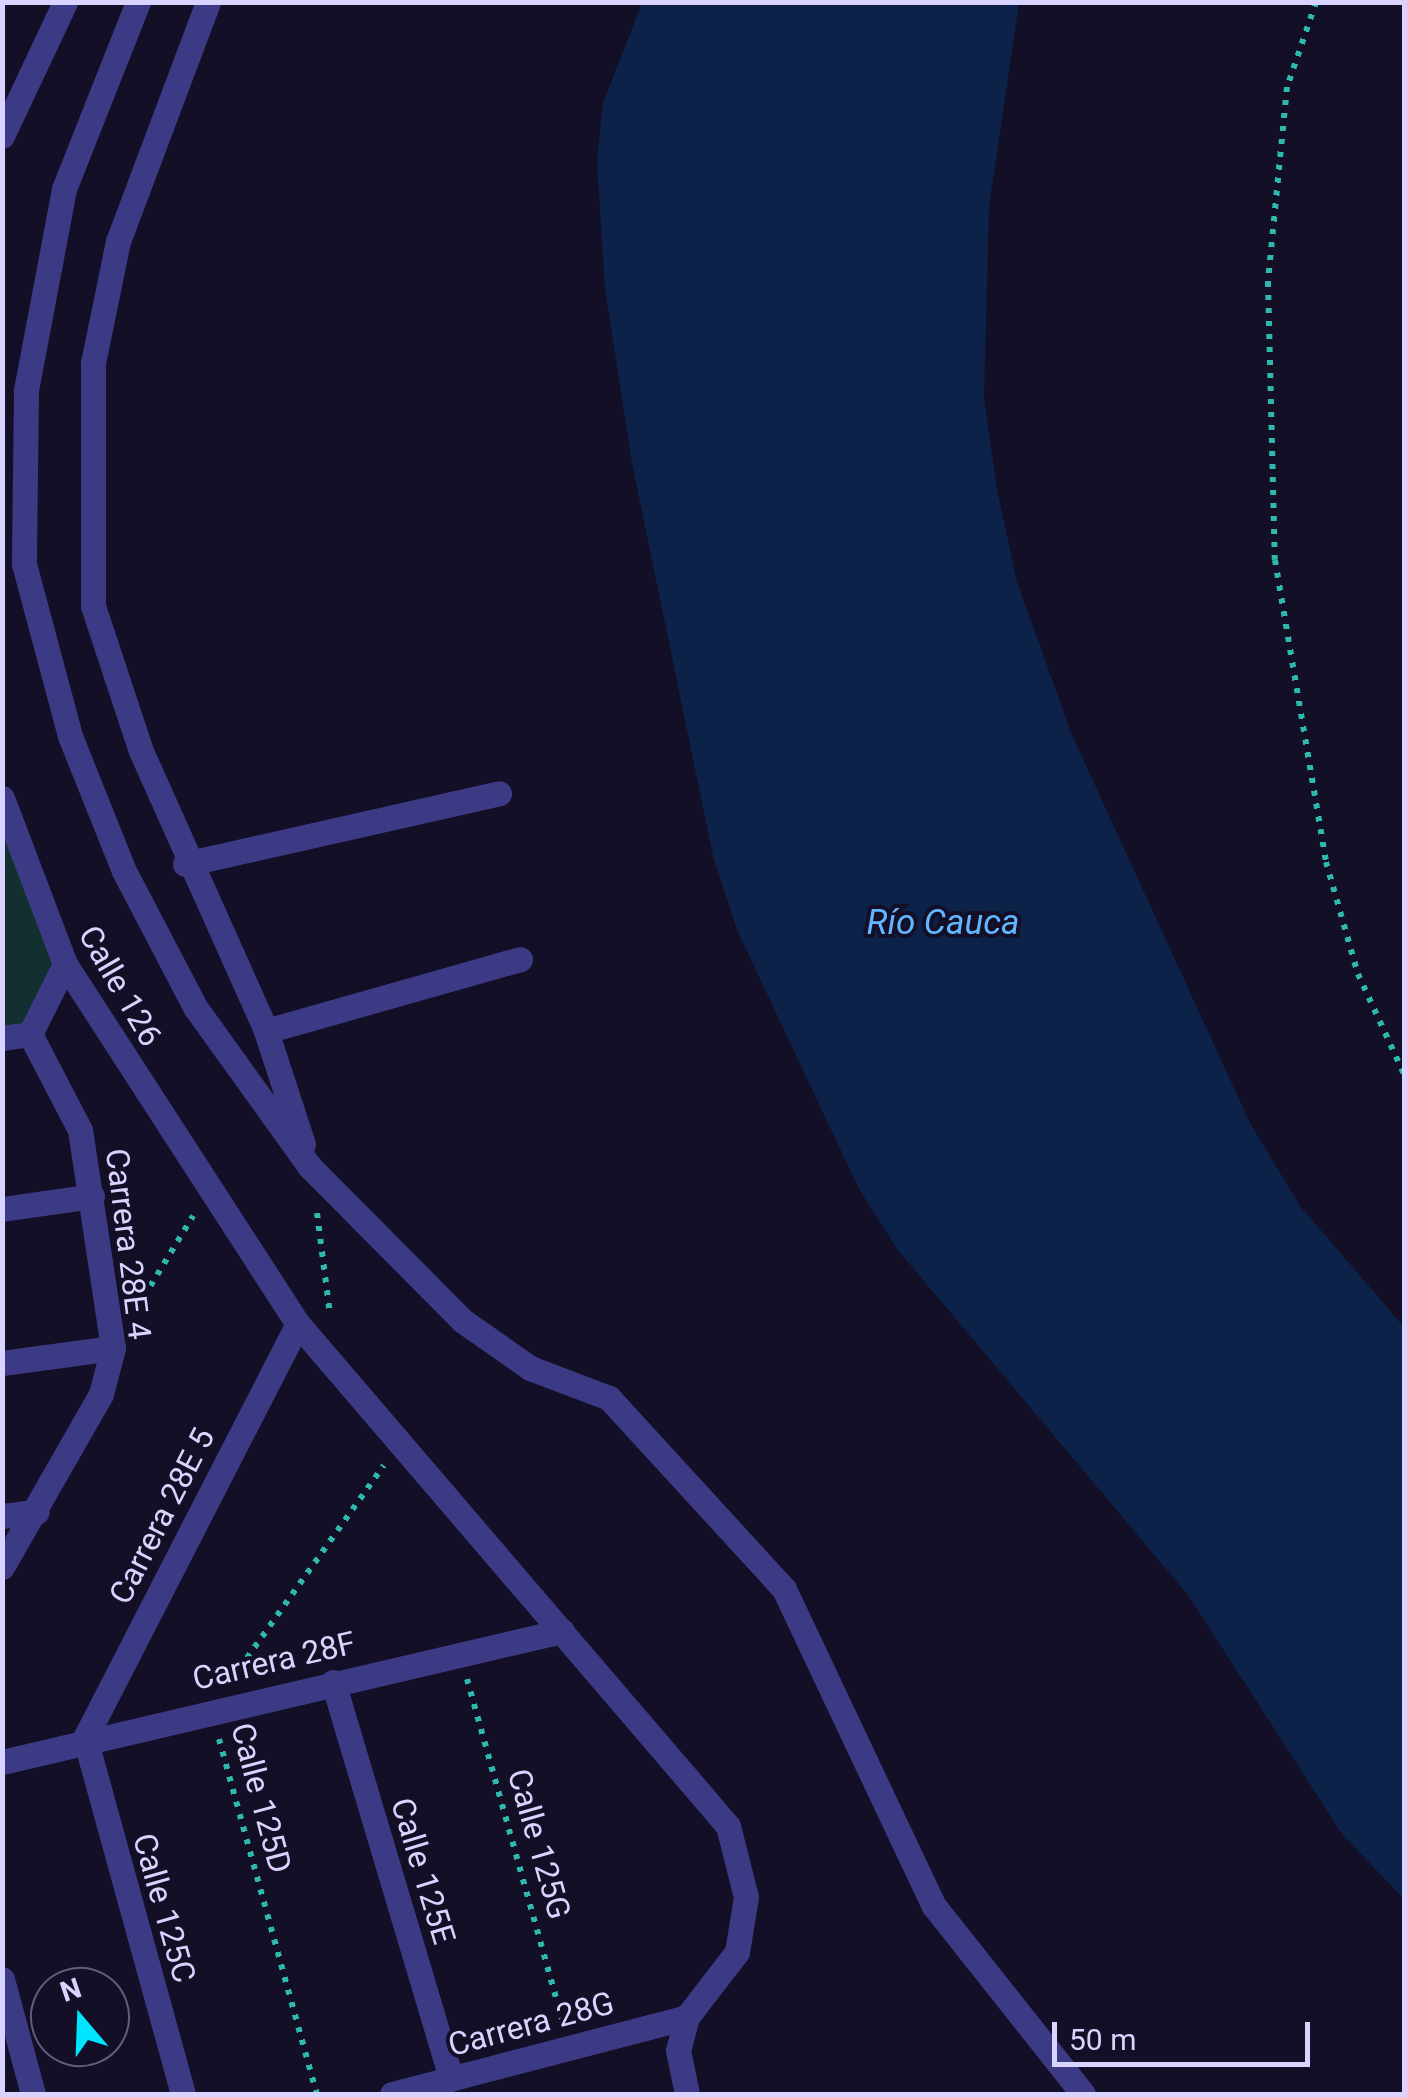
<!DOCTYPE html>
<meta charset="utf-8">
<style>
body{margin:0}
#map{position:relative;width:1407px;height:2097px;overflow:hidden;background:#130f26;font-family:Roboto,sans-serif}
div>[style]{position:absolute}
.green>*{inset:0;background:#12302f}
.water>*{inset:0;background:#0c2248}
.path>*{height:6px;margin-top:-3px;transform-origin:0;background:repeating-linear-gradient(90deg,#2fb8b0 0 5px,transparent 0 13px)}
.minor>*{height:25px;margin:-12.5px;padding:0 12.5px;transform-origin:12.5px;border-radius:12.5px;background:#3d3a85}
span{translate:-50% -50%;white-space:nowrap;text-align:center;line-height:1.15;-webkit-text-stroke:8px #130f26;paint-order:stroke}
.street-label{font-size:32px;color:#d9d4ff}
.water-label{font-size:35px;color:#62b6ff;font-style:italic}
.frame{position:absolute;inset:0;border:5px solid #d9d4ff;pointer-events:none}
.north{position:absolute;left:30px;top:1967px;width:100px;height:100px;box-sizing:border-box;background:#130f26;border:2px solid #625e7d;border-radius:50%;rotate:341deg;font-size:28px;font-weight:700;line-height:40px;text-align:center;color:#d9d4ff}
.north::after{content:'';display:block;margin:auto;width:35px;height:45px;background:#00e5ff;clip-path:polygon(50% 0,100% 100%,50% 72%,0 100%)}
.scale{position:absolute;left:1052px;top:2022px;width:258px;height:45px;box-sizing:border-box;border:5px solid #d9d4ff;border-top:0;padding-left:12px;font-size:30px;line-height:35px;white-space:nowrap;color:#d9d4ff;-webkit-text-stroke:8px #130f26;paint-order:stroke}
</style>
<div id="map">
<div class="green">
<div style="clip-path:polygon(2px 798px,65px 964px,30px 1034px,2px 1038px)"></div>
</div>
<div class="water">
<div style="clip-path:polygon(642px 3px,1019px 3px,989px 207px,984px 398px,997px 489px,1017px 582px,1072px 735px,1250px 1123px,1300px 1206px,1404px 1327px,1404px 1899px,1342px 1834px,1188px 1595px,897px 1249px,859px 1189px,737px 930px,713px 856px,632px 463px,605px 289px,597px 162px,603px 103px)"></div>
</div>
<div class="path">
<div style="left:1316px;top:2px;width:90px;rotate:108.8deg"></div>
<div style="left:1287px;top:87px;width:196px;rotate:95.6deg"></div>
<div style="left:1268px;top:282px;width:278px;rotate:88.6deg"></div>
<div style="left:1275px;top:560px;width:306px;rotate:80.4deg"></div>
<div style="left:1326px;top:862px;width:116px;rotate:74.1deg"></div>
<div style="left:1358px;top:974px;width:110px;rotate:65.3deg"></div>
<div style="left:317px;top:1213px;width:103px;rotate:82.7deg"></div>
<div style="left:137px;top:1308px;width:108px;rotate:-58.7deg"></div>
<div style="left:232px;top:1679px;width:262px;rotate:-54.6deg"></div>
<div style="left:467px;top:1679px;width:357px;rotate:74.4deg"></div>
<div style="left:219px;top:1739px;width:368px;rotate:74.6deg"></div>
</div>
<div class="minor">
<div style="left:138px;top:2px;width:201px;rotate:111.6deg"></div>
<div style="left:64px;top:189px;width:206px;rotate:100.7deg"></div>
<div style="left:26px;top:391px;width:173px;rotate:90.7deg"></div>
<div style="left:24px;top:564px;width:178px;rotate:75deg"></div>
<div style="left:70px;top:736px;width:145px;rotate:68.2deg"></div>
<div style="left:124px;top:871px;width:153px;rotate:62.4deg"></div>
<div style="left:195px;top:1007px;width:197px;rotate:54.3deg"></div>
<div style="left:310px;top:1167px;width:217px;rotate:45.2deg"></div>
<div style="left:463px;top:1321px;width:82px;rotate:35deg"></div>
<div style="left:530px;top:1368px;width:85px;rotate:20.8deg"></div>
<div style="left:609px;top:1398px;width:259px;rotate:47.5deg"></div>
<div style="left:784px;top:1589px;width:351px;rotate:64.7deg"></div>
<div style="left:934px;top:1906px;width:240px;rotate:51.6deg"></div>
<div style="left:208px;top:2px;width:255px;rotate:110.6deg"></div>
<div style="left:118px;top:241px;width:125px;rotate:101.6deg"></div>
<div style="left:93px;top:363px;width:243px;rotate:90deg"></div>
<div style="left:93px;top:606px;width:153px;rotate:71.7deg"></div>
<div style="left:141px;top:751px;width:307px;rotate:65.9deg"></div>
<div style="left:266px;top:1031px;width:119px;rotate:71.9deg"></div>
<div style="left:2px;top:136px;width:148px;rotate:-64.8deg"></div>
<div style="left:2px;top:798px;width:178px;rotate:69.2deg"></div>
<div style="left:65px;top:964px;width:429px;rotate:57.1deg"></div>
<div style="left:298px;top:1324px;width:661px;rotate:49.42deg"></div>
<div style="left:728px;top:1826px;width:73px;rotate:75.8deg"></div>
<div style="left:746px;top:1897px;width:56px;rotate:99.3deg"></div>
<div style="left:737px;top:1952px;width:82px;rotate:127.6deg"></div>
<div style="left:687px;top:2017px;width:34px;rotate:105deg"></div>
<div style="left:678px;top:2050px;width:45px;rotate:78.4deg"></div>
<div style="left:185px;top:864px;width:322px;rotate:-12.7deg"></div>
<div style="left:266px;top:1031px;width:264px;rotate:-15.8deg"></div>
<div style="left:30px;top:1034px;width:78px;rotate:-63.4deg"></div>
<div style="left:2px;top:1038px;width:28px;rotate:-8deg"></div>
<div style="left:2px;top:1209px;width:91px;rotate:-8.2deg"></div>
<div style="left:2px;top:1363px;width:112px;rotate:-7.7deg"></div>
<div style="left:2px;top:1516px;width:35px;rotate:-7deg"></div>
<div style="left:2px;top:1567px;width:199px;rotate:-60.2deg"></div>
<div style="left:101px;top:1394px;width:48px;rotate:-75.4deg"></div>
<div style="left:113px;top:1348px;width:220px;rotate:-98.6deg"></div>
<div style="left:80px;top:1130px;width:108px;rotate:-117.5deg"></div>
<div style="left:333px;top:1682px;width:414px;rotate:73.4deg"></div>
<div style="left:2px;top:1762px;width:575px;rotate:-13.17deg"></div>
<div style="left:2px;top:1979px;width:119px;rotate:74.9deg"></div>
<div style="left:183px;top:2094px;width:369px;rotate:-105.4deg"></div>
<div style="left:85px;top:1738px;width:466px;rotate:-62.8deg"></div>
<div style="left:392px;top:2094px;width:305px;rotate:-14.6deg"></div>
</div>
<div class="street-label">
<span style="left:120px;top:986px;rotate:60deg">Calle 126</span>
<span style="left:128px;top:1244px;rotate:83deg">Carrera 28E 4</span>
<span style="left:162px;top:1516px;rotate:-63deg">Carrera 28E 5</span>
<span style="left:274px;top:1661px;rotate:-13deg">Carrera 28F</span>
<span style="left:261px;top:1798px;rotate:75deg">Calle 125D</span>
<span style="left:539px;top:1844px;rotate:74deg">Calle 125G</span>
<span style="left:423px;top:1871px;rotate:73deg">Calle 125E</span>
<span style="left:164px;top:1908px;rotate:74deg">Calle 125C</span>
<span style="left:531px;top:2024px;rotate:-15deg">Carrera 28G</span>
</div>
<div class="water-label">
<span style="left:943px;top:923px">Río Cauca</span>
</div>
<div class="frame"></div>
<div class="north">N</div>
<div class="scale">50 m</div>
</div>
